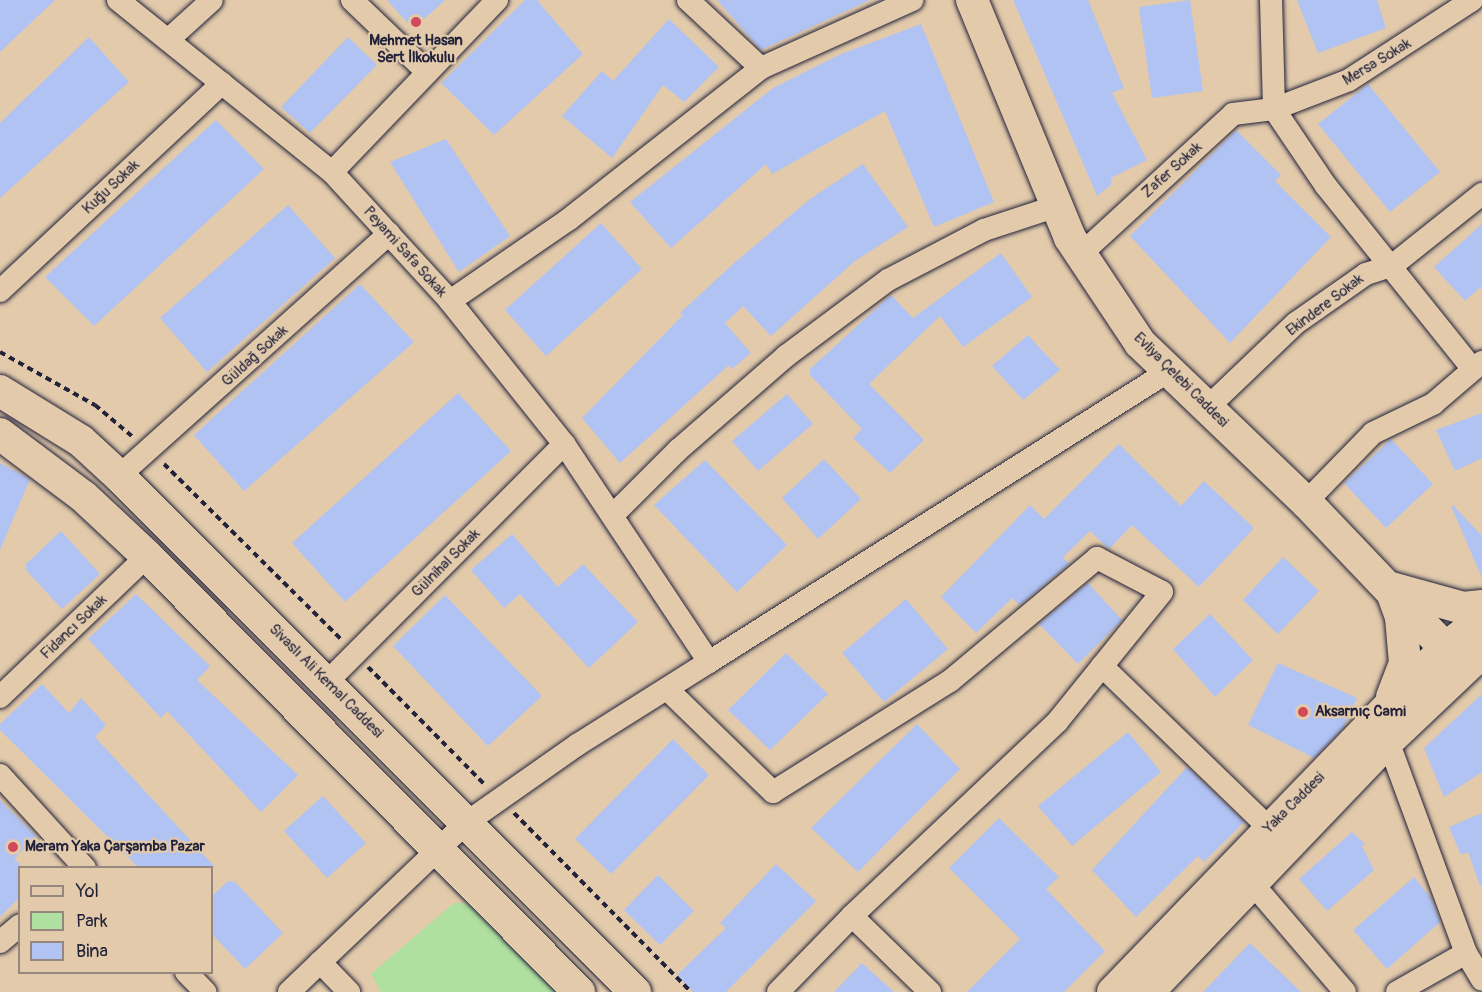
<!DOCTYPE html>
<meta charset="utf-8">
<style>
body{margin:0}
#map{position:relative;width:1482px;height:992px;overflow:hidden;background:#e2caab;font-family:Pangolin,sans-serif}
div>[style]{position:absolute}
.green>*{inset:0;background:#afe0a0}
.building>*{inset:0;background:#b1c3f3}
.path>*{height:4px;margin-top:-2px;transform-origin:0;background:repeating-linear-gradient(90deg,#22223b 0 6px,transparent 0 10.5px)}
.roads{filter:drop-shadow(0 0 2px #22223b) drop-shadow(0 0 2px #22223b)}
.street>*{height:22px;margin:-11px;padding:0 11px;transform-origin:11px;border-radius:11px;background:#e2caab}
.secondary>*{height:32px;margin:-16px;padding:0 16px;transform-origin:16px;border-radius:16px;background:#e2caab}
.dots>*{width:16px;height:16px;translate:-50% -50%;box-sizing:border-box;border:3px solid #e2caab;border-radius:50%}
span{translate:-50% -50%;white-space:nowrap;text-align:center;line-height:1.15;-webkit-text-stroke:4.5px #e2caab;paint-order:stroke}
.poi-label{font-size:15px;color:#22223b;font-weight:700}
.left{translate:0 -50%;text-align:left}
.street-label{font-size:15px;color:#22223b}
.legend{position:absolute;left:18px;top:866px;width:195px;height:108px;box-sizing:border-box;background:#e2caab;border:2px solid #95877e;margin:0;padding:8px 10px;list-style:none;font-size:18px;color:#22223b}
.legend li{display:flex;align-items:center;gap:12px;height:30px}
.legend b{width:30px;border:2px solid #95877e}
</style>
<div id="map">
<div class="green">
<div style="clip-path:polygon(454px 903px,473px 903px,560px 992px,381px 992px,371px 974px)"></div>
</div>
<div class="building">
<div style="clip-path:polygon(0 0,55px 0,0 52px)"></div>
<div style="clip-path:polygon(387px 0,445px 0,413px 29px)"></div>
<div style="clip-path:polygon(525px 0,537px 0,583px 54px,494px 135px,441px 83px)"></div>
<div style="clip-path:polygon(717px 0,870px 0,761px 50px)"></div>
<div style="clip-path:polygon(1013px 0,1088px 0,1124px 88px,1112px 93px,1147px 160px,1111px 178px,1111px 185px,1097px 196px)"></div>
<div style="clip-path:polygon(1190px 0,1203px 91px,1152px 98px,1139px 7px)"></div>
<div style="clip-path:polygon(1297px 0,1377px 0,1386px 28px,1318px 53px)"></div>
<div style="clip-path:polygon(669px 19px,719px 67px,684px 102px,663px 85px,612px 158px,562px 116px,602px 71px,613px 81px)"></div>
<div style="clip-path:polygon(921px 24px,994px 202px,934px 227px,885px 111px,772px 174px,766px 164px,671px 248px,630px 202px,773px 88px,841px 54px)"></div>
<div style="clip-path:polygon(89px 37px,129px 82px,0 198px,0 123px)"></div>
<div style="clip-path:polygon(348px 37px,377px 65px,310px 133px,281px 107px)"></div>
<div style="clip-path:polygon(1368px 84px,1440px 172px,1390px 212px,1318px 124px)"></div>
<div style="clip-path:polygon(216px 120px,264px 169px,94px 326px,45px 277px)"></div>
<div style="clip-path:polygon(1236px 130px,1281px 175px,1275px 181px,1331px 237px,1230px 343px,1130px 236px)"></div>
<div style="clip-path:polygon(446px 139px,510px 236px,459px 272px,390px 162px)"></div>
<div style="clip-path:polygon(863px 164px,908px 227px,855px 261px,771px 336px,743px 306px,725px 323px,751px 353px,732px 369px,729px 365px,620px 463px,582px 418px,683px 315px,680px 313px,733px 264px,810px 199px)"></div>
<div style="clip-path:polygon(288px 205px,335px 258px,207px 372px,160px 318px)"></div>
<div style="clip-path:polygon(601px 223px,642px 269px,546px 356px,505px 310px)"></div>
<div style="clip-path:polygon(1482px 224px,1482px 286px,1465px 301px,1434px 267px)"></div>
<div style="clip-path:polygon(1001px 253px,1032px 297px,963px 347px,940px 316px,869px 384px,924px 440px,890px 473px,853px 438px,862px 429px,810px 375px,810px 369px,891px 295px,913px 318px)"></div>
<div style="clip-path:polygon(360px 284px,414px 342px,244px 491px,194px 435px)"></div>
<div style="clip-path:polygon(1028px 335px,1060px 370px,1023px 400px,992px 366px)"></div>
<div style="clip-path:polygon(458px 393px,511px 451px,345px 602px,292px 543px)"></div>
<div style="clip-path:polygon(787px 394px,813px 424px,758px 471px,732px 441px)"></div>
<div style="clip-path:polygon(1482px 413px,1482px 458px,1455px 471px,1436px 430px)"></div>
<div style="clip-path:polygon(1391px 439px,1433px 484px,1386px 528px,1344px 483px)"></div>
<div style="clip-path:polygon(1119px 444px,1181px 506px,1204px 481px,1254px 528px,1199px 587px,1132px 525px,1109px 549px,1090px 531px,1063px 557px,1069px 564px,1020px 605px,1012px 598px,976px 633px,941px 597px,1030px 505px,1044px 519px)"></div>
<div style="clip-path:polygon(824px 459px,861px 499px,818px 539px,782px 498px)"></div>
<div style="clip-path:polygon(705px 460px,787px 545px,737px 592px,654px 505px)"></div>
<div style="clip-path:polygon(0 463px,30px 479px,0 550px)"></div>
<div style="clip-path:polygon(1453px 505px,1482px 536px,1482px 578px,1451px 506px)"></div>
<div style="clip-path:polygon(61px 531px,100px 574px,62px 609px,26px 570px,26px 564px)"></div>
<div style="clip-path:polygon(512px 534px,558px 587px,583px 564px,638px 622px,589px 668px,520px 594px,504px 608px,471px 570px)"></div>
<div style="clip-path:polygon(1283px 557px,1319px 591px,1278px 634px,1243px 600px)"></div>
<div style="clip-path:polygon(1088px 583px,1122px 620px,1078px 664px,1039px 624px)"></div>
<div style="clip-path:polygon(136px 594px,210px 666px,197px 680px,298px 775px,261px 812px,167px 711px,161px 718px,88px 639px)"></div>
<div style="clip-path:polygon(445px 595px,542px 696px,488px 746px,393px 646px)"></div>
<div style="clip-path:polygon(906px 599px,948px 649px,884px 702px,842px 653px)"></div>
<div style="clip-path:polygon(1210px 614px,1253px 660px,1215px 697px,1173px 649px)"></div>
<div style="clip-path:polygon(786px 653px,828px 694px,770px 750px,728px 710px)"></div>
<div style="clip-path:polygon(1278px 663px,1357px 698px,1343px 728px,1314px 758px,1248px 725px)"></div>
<div style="clip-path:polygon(42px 684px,69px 713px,81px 698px,106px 725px,95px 737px,215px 867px,138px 867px,0 730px,0 724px)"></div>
<div style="clip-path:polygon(1482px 694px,1482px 772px,1444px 797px,1424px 748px)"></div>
<div style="clip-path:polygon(917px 724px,960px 769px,858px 872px,811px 828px)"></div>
<div style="clip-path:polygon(1128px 732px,1161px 772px,1072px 846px,1038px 806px)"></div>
<div style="clip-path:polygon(673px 739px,709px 775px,611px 874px,575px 839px)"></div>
<div style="clip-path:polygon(1187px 767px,1244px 822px,1204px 862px,1198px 856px,1136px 917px,1092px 870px)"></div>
<div style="clip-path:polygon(323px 796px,366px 843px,327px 878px,284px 831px)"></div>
<div style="clip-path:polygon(0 800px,36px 836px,14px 859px,20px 864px,20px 897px,0 917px)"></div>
<div style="clip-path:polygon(1482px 813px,1482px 885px,1480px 886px,1468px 852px,1461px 855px,1449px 827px)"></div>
<div style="clip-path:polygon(999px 818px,1059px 877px,1046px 889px,1105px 951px,1064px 992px,967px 992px,1020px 939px,949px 868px)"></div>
<div style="clip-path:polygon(1352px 832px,1365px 844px,1362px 846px,1374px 870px,1327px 911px,1299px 879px)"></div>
<div style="clip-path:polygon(776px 864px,816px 901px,726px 992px,693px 992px,677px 975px,726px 928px,720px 923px)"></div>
<div style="clip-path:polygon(658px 875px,694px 911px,660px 945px,624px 910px)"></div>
<div style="clip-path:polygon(1414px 877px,1431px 898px,1440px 922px,1387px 969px,1353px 930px)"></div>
<div style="clip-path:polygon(228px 881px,235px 882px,283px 933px,245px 969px,212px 934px,212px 896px)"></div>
<div style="clip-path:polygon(1250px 943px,1301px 992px,1203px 992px)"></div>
<div style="clip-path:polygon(862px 963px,894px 992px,834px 992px)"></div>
</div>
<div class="path">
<div style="left:0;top:352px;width:109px;rotate:29.2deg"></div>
<div style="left:95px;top:405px;width:50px;rotate:40.1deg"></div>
<div style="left:164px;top:464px;width:250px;rotate:44.7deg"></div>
<div style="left:368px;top:667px;width:166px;rotate:45.2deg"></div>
<div style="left:514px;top:813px;width:252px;rotate:45.3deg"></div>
</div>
<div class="roads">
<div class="street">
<div style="left:118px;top:0;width:275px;rotate:38.8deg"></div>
<div style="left:352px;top:0;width:104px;rotate:43.8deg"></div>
<div style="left:497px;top:0;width:238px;rotate:133.8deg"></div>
<div style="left:332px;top:172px;width:175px;rotate:47.5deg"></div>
<div style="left:450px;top:301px;width:143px;rotate:-34.5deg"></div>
<div style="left:568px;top:220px;width:246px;rotate:-38.2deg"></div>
<div style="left:688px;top:0;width:100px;rotate:43deg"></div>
<div style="left:761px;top:68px;width:166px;rotate:-24.2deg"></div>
<div style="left:1271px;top:0;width:109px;rotate:88.4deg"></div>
<div style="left:1274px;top:109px;width:93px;rotate:56deg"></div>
<div style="left:1326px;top:186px;width:233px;rotate:51.3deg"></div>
<div style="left:168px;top:40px;width:59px;rotate:-42.3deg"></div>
<div style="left:1081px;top:254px;width:207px;rotate:-42.6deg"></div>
<div style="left:1233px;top:114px;width:41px;rotate:-7deg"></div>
<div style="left:1274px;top:109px;width:80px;rotate:-21.1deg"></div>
<div style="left:1349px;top:80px;width:147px;rotate:-33deg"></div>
<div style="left:0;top:291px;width:304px;rotate:-43.1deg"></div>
<div style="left:1207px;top:408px;width:123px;rotate:-43.7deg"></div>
<div style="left:1296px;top:323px;width:85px;rotate:-35deg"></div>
<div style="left:1366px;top:274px;width:28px;rotate:-18deg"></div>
<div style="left:1393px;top:265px;width:114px;rotate:-38.6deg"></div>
<div style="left:119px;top:476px;width:363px;rotate:-41.9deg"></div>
<div style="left:1306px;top:502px;width:96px;rotate:-45.8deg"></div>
<div style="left:1373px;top:433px;width:67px;rotate:-25.8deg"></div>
<div style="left:1433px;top:404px;width:65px;rotate:-40.6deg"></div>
<div style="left:613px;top:515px;width:92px;rotate:-45deg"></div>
<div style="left:678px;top:450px;width:143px;rotate:-41deg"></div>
<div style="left:786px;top:356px;width:127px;rotate:-36.7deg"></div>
<div style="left:888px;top:280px;width:108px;rotate:-27.5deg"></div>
<div style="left:984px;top:230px;width:77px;rotate:-18.2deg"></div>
<div style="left:709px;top:662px;width:544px;rotate:-32.32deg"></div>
<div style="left:1102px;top:666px;width:233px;rotate:44.1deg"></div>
<div style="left:327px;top:682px;width:336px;rotate:-45.1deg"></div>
<div style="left:667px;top:689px;width:148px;rotate:44.2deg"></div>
<div style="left:773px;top:792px;width:209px;rotate:-32.1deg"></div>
<div style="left:950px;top:681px;width:192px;rotate:-39.9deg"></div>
<div style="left:1097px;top:558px;width:73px;rotate:27.6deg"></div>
<div style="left:1162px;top:592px;width:167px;rotate:128.9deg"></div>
<div style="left:1057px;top:722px;width:282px;rotate:136.6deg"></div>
<div style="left:852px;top:916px;width:106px;rotate:134.2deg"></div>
<div style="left:0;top:697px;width:204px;rotate:-43.8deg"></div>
<div style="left:1388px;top:741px;width:226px;rotate:69.8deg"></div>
<div style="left:1466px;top:953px;width:31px;rotate:59deg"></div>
<div style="left:0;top:775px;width:126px;rotate:47.6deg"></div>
<div style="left:1252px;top:883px;width:143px;rotate:49.5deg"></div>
<div style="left:852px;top:916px;width:109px;rotate:44.3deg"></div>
<div style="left:0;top:942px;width:26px;rotate:-40deg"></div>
<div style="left:320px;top:962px;width:42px;rotate:46deg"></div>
<div style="left:186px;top:972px;width:28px;rotate:46deg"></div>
<div style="left:289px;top:992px;width:245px;rotate:-43.7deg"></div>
<div style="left:466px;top:823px;width:136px;rotate:-35.1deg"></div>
<div style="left:577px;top:745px;width:156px;rotate:-32.2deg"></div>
<div style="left:709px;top:662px;width:262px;rotate:-123.6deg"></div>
<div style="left:564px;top:444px;width:183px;rotate:-128.6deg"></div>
<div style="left:1397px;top:992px;width:79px;rotate:-29.5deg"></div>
</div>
<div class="secondary">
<div style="left:972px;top:0;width:257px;rotate:67.6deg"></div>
<div style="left:1070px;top:238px;width:126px;rotate:56.3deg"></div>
<div style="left:1140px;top:343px;width:230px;rotate:43.8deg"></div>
<div style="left:1306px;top:502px;width:228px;rotate:46.4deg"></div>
<div style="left:0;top:391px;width:95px;rotate:31.7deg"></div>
<div style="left:81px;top:441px;width:52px;rotate:42.6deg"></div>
<div style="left:119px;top:476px;width:730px;rotate:45deg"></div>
<div style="left:0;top:434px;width:105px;rotate:36.9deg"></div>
<div style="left:84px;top:497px;width:86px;rotate:43.1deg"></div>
<div style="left:147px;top:556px;width:614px;rotate:45.26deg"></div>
<div style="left:1391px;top:588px;width:75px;rotate:15.5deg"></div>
<div style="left:1463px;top:608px;width:19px;rotate:-6deg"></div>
<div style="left:1392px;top:697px;width:36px;rotate:-69deg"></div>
<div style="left:1405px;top:663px;width:46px;rotate:-95deg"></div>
<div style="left:1401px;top:617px;width:23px;rotate:-110deg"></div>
<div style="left:1113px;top:992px;width:478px;rotate:-46deg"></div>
<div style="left:1445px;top:648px;width:46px;rotate:-37.1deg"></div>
<div style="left:1148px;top:992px;width:347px;rotate:-46.3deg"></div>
<div style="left:1388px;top:741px;width:129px;rotate:-43.4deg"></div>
</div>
</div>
<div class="dots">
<div style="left:416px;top:22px;background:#d1495b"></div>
<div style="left:1303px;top:712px;background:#d1495b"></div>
<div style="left:13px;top:847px;background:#d1495b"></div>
</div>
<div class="poi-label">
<span style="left:416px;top:49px">Mehmet Hasan<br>Sert İlkokulu</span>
<span class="left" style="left:1315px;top:712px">Aksarnıç Cami</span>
<span class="left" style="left:25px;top:847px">Meram Yaka Çarşamba Pazar</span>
</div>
<div class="street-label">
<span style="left:1377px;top:62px;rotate:-31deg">Mersa Sokak</span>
<span style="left:1172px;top:170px;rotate:-42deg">Zafer Sokak</span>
<span style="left:111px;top:187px;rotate:-43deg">Kuğu Sokak</span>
<span style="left:405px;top:252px;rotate:48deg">Peyami Safa Sokak</span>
<span style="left:1325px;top:305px;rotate:-37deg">Ekindere Sokak</span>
<span style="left:255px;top:356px;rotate:-42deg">Güldağ Sokak</span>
<span style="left:1181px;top:380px;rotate:45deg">Evliya Çelebi Caddesi</span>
<span style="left:446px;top:563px;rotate:-45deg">Gülnihal Sokak</span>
<span style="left:74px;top:627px;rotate:-44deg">Fidancı Sokak</span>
<span style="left:326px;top:681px;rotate:45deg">Sivaslı Ali Kemal Caddesi</span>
<span style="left:1294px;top:803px;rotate:-45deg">Yaka Caddesi</span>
</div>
<ul class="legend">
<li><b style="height:8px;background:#e2caab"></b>Yol</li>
<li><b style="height:16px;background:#afe0a0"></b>Park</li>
<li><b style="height:16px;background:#b1c3f3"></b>Bina</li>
</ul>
</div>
